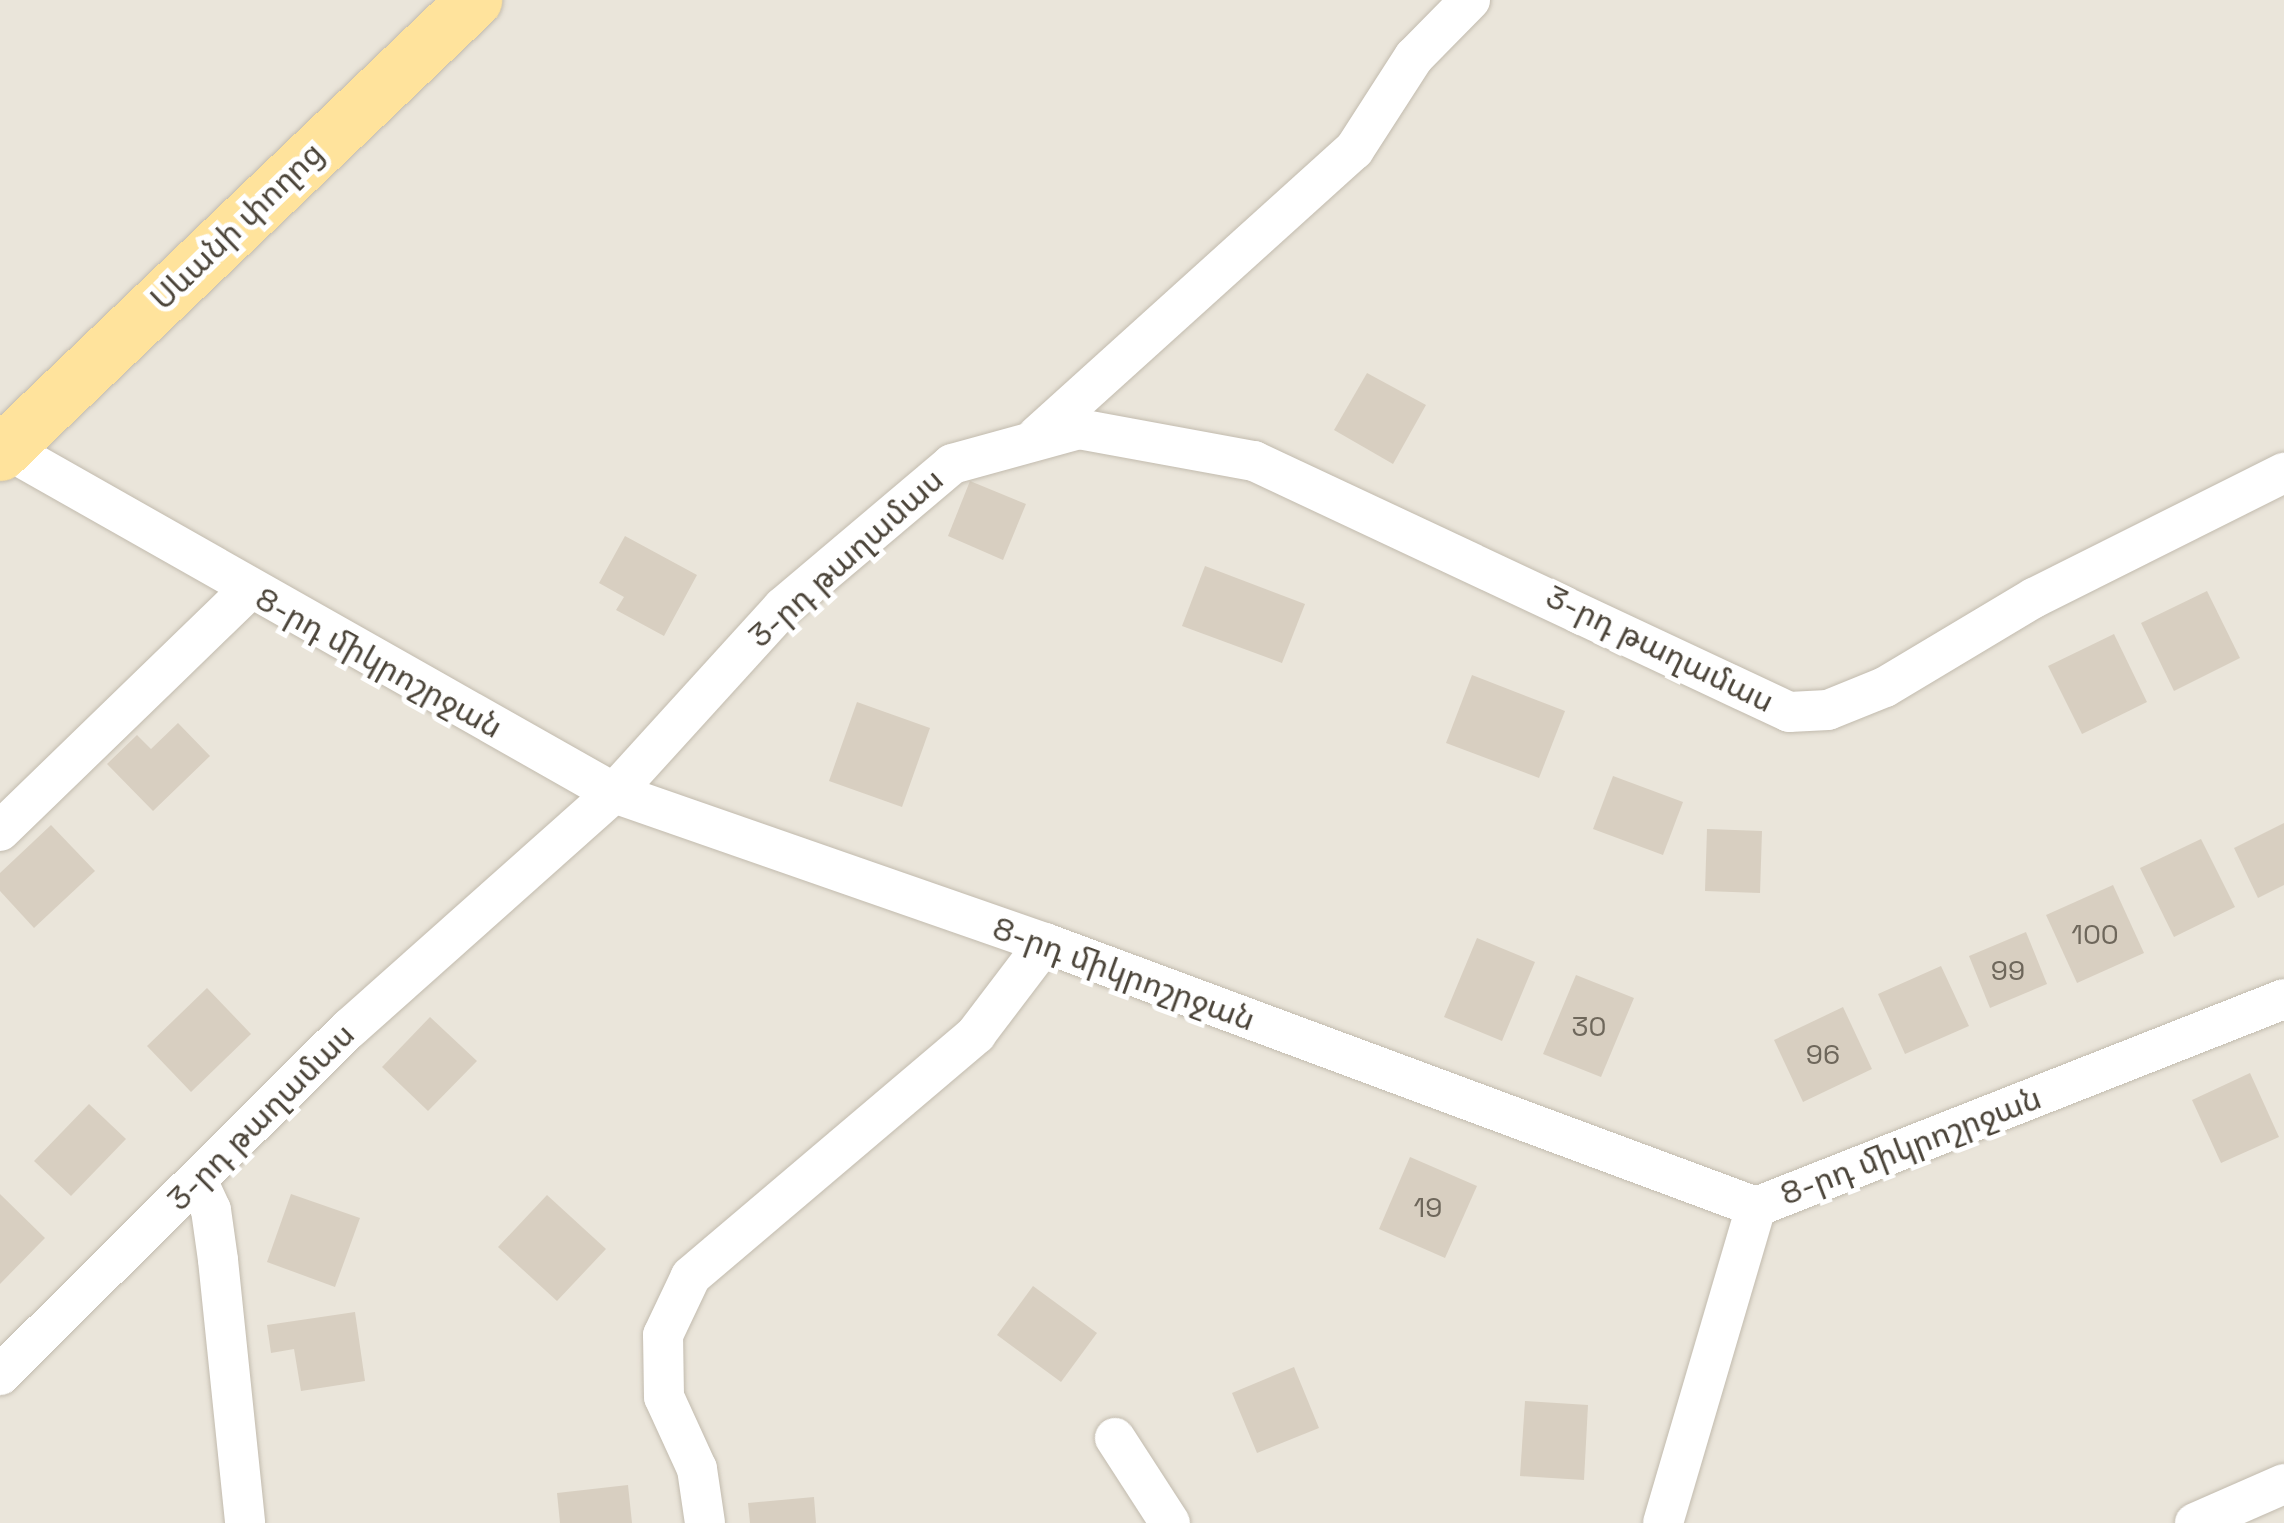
<!DOCTYPE html>
<meta charset="utf-8">
<style>
body{margin:0}
#map{position:relative;width:2284px;height:1523px;overflow:hidden;background:#f6f3ec;font-family:"Space Grotesk","Noto Sans Armenian",sans-serif}
div>[style]{position:absolute}
.residential>*{inset:0;background:#eae5da}
.building>*{inset:0;background:#d8cfc1}
.roads{filter:drop-shadow(0 0 2px #c2bbae) drop-shadow(0 0 2px #c2bbae)}
.street>*{height:40px;margin:-20px;padding:0 20px;transform-origin:20px;border-radius:20px;background:#fff}
.primary>*{height:55px;margin:-27.5px;padding:0 27.5px;transform-origin:27.5px;border-radius:27.5px;background:#ffe39c}
span{translate:-50% -50%;white-space:nowrap;text-align:center;line-height:1.15;-webkit-text-stroke:10px #fff;paint-order:stroke}
.number-label{font-size:28px;color:#6e675b}
.number-label span{-webkit-text-stroke-width:0}
.street-label{font-size:32px;color:#4b4439}
</style>
<div id="map">
<div class="residential">
<div style="clip-path:polygon(0 0,2284px 0,2284px 1523px,0 1523px)"></div>
</div>
<div class="building">
<div style="clip-path:polygon(1367px 373px,1426px 405px,1393px 464px,1334px 430px)"></div>
<div style="clip-path:polygon(970px 481px,1026px 504px,1003px 560px,948px 536px)"></div>
<div style="clip-path:polygon(625px 536px,697px 575px,664px 636px,616px 610px,624px 597px,599px 583px)"></div>
<div style="clip-path:polygon(1205px 566px,1305px 604px,1282px 663px,1182px 626px)"></div>
<div style="clip-path:polygon(2207px 591px,2240px 658px,2174px 691px,2141px 623px)"></div>
<div style="clip-path:polygon(2114px 634px,2147px 702px,2082px 734px,2048px 666px)"></div>
<div style="clip-path:polygon(1472px 675px,1565px 711px,1539px 778px,1446px 743px)"></div>
<div style="clip-path:polygon(857px 702px,930px 728px,902px 807px,829px 781px)"></div>
<div style="clip-path:polygon(178px 723px,210px 756px,153px 811px,107px 764px,137px 735px,151px 749px)"></div>
<div style="clip-path:polygon(1613px 776px,1683px 802px,1663px 855px,1593px 829px)"></div>
<div style="clip-path:polygon(2284px 823px,2284px 885px,2258px 898px,2234px 848px)"></div>
<div style="clip-path:polygon(51px 825px,95px 871px,34px 928px,0 891px,0 873px)"></div>
<div style="clip-path:polygon(1707px 829px,1762px 831px,1760px 893px,1705px 891px)"></div>
<div style="clip-path:polygon(2201px 839px,2235px 907px,2174px 937px,2140px 868px)"></div>
<div style="clip-path:polygon(2113px 885px,2144px 953px,2077px 983px,2046px 915px)"></div>
<div style="clip-path:polygon(2026px 932px,2047px 984px,1990px 1008px,1969px 956px)"></div>
<div style="clip-path:polygon(1477px 938px,1535px 962px,1502px 1041px,1444px 1017px)"></div>
<div style="clip-path:polygon(1941px 966px,1969px 1026px,1905px 1054px,1878px 994px)"></div>
<div style="clip-path:polygon(1576px 975px,1634px 998px,1601px 1077px,1543px 1054px)"></div>
<div style="clip-path:polygon(207px 988px,251px 1034px,191px 1092px,147px 1046px)"></div>
<div style="clip-path:polygon(1843px 1007px,1872px 1069px,1803px 1102px,1774px 1040px)"></div>
<div style="clip-path:polygon(430px 1017px,477px 1061px,428px 1111px,382px 1067px)"></div>
<div style="clip-path:polygon(2250px 1073px,2279px 1137px,2221px 1163px,2192px 1100px)"></div>
<div style="clip-path:polygon(89px 1104px,126px 1139px,71px 1196px,34px 1161px)"></div>
<div style="clip-path:polygon(1410px 1157px,1477px 1186px,1445px 1258px,1379px 1229px)"></div>
<div style="clip-path:polygon(0 1194px,45px 1238px,0 1284px)"></div>
<div style="clip-path:polygon(291px 1194px,360px 1218px,335px 1287px,267px 1262px)"></div>
<div style="clip-path:polygon(547px 1195px,606px 1249px,557px 1301px,498px 1247px)"></div>
<div style="clip-path:polygon(1033px 1286px,1097px 1333px,1061px 1382px,997px 1335px)"></div>
<div style="clip-path:polygon(355px 1312px,365px 1381px,301px 1391px,294px 1349px,271px 1353px,267px 1325px)"></div>
<div style="clip-path:polygon(1294px 1367px,1319px 1428px,1257px 1453px,1232px 1393px)"></div>
<div style="clip-path:polygon(1525px 1401px,1588px 1405px,1584px 1480px,1520px 1476px)"></div>
<div style="clip-path:polygon(628px 1485px,632px 1523px,560px 1523px,557px 1493px)"></div>
<div style="clip-path:polygon(814px 1497px,816px 1523px,750px 1523px,748px 1503px)"></div>
</div>
<div class="roads">
<div class="street">
<div style="left:1037px;top:436px;width:427px;rotate:-42.1deg"></div>
<div style="left:1354px;top:150px;width:111px;rotate:-57.2deg"></div>
<div style="left:1414px;top:57px;width:80px;rotate:-45.5deg"></div>
<div style="left:5px;top:448px;width:700px;rotate:29.53deg"></div>
<div style="left:614px;top:793px;width:456px;rotate:19.2deg"></div>
<div style="left:1045px;top:943px;width:758px;rotate:20.37deg"></div>
<div style="left:1756px;top:1207px;width:567px;rotate:-21.5deg"></div>
<div style="left:0;top:831px;width:345px;rotate:-44.1deg"></div>
<div style="left:197px;top:1180px;width:33px;rotate:65deg"></div>
<div style="left:211px;top:1210px;width:50px;rotate:82deg"></div>
<div style="left:218px;top:1260px;width:264px;rotate:84.1deg"></div>
<div style="left:0;top:1375px;width:493px;rotate:-44.8deg"></div>
<div style="left:350px;top:1028px;width:353px;rotate:-41.7deg"></div>
<div style="left:614px;top:793px;width:251px;rotate:-47.7deg"></div>
<div style="left:783px;top:607px;width:221px;rotate:-40.2deg"></div>
<div style="left:952px;top:464px;width:132px;rotate:-15.4deg"></div>
<div style="left:1079px;top:429px;width:178px;rotate:10.4deg"></div>
<div style="left:1254px;top:461px;width:591px;rotate:25.13deg"></div>
<div style="left:1789px;top:712px;width:39px;rotate:-3deg"></div>
<div style="left:1828px;top:710px;width:61px;rotate:-22deg"></div>
<div style="left:1885px;top:687px;width:174px;rotate:-30.9deg"></div>
<div style="left:2034px;top:598px;width:280px;rotate:-26.6deg"></div>
<div style="left:1115px;top:1438px;width:101px;rotate:57.1deg"></div>
<div style="left:705px;top:1523px;width:55px;rotate:-98.4deg"></div>
<div style="left:697px;top:1469px;width:79px;rotate:-114.6deg"></div>
<div style="left:664px;top:1397px;width:62px;rotate:-90.9deg"></div>
<div style="left:663px;top:1335px;width:65px;rotate:-64.6deg"></div>
<div style="left:691px;top:1276px;width:374px;rotate:-40.3deg"></div>
<div style="left:976px;top:1034px;width:114px;rotate:-52.8deg"></div>
<div style="left:1663px;top:1523px;width:329px;rotate:-73.6deg"></div>
<div style="left:2195px;top:1523px;width:97px;rotate:-23.7deg"></div>
</div>
<div class="primary">
<div style="left:0;top:453px;width:656px;rotate:-43.7deg"></div>
</div>
</div>
<div class="number-label">
<span style="left:2095px;top:934px">100</span>
<span style="left:2008px;top:970px">99</span>
<span style="left:1589px;top:1026px">30</span>
<span style="left:1823px;top:1054px">96</span>
<span style="left:1428px;top:1207px">19</span>
</div>
<div class="street-label">
<span style="left:237px;top:226px;rotate:-44deg">Սևանի փողոց</span>
<span style="left:846px;top:558px;rotate:-42deg">3-րդ թաղամաս</span>
<span style="left:1660px;top:649px;rotate:26deg">3-րդ թաղամաս</span>
<span style="left:379px;top:663px;rotate:29deg">8-րդ միկրոշրջան</span>
<span style="left:1124px;top:974px;rotate:20deg">8-րդ միկրոշրջան</span>
<span style="left:261px;top:1117px;rotate:-45deg">3-րդ թաղամաս</span>
<span style="left:1911px;top:1146px;rotate:-21deg">8-րդ միկրոշրջան</span>
</div>
</div>
